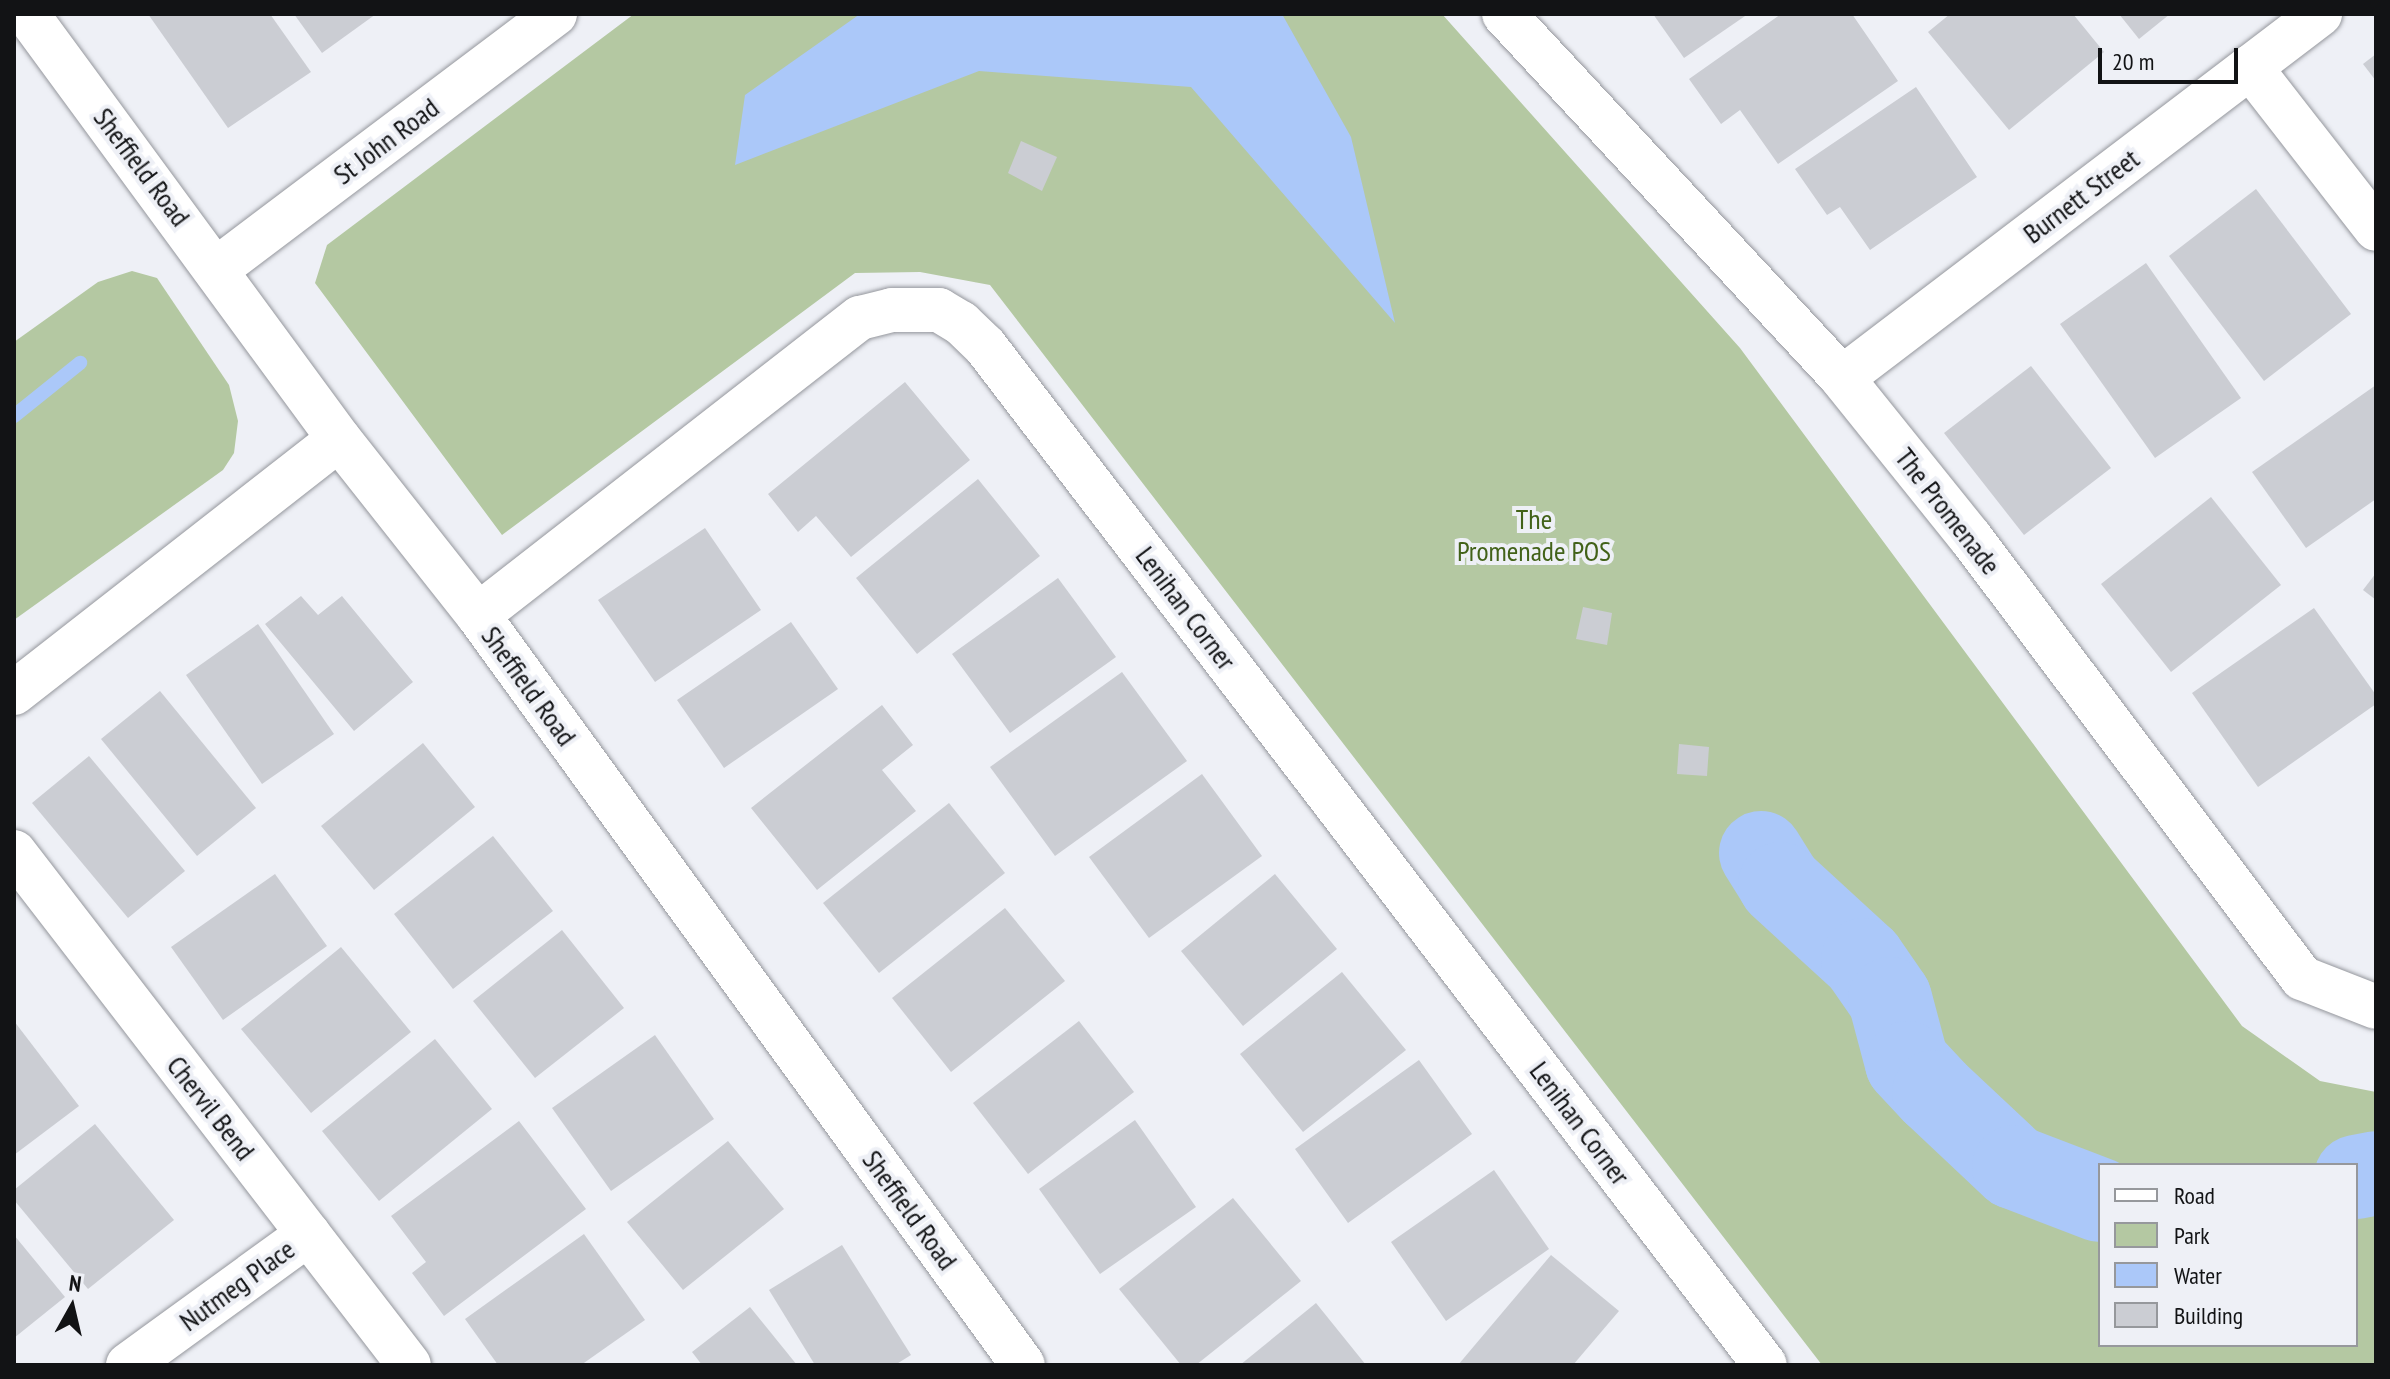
<!DOCTYPE html>
<style>
body{margin:0}
#map{position:relative;width:2390px;height:1379px;overflow:hidden;background:#eef0f6;font-family:"PT Sans Narrow",sans-serif}
div>[style]{position:absolute}
.green>*{inset:0;background:#b4c8a2}
.water>*{inset:0;background:#abc8f9}
.stream>*{height:14px;margin:-7px;padding:0 7px;transform-origin:7px;border-radius:7px;background:#abc8f9}
.river>*{height:84px;margin:-42px;padding:0 42px;transform-origin:42px;border-radius:42px;background:#abc8f9}
.building>*{inset:0;background:#cbcdd3}
.roads{filter:drop-shadow(0 0 2px #95979d) drop-shadow(0 0 2px #95979d)}
.minor>*{height:44px;margin:-22px;padding:0 22px;transform-origin:22px;border-radius:22px;background:#fff}
span{translate:-50% -50%;white-space:nowrap;text-align:center;line-height:1.15;-webkit-text-stroke:8px #eef0f6;paint-order:stroke}
.street-label{font-size:28px;color:#121315}
.park-label{font-size:28px;color:#426219}
.frame{position:absolute;inset:0;border:16px solid #121315;pointer-events:none}
.legend{position:absolute;left:2098px;top:1163px;width:260px;height:184px;box-sizing:border-box;background:#eef0f6;border:2px solid #96989c;margin:0;padding:10px 14px;list-style:none;font-size:24px;color:#121315}
.legend li{display:flex;align-items:center;gap:16px;height:40px}
.legend b{width:40px;border:2px solid #96989c}
.north{position:absolute;left:32px;top:1267px;width:80px;height:80px;-webkit-text-stroke:6px #eef0f6;paint-order:stroke;rotate:8deg;font-size:22px;font-weight:700;line-height:32px;text-align:center;color:#121315}
.north::after{content:'';display:block;margin:auto;width:28px;height:36px;background:#121315;clip-path:polygon(50% 0,100% 100%,50% 72%,0 100%)}
.scale{position:absolute;left:2098px;top:48px;width:140px;height:36px;box-sizing:border-box;border:4px solid #121315;border-top:0;padding-left:10px;font-size:24px;line-height:28px;white-space:nowrap;color:#121315;-webkit-text-stroke:6px #eef0f6;paint-order:stroke}
</style>
<div id="map">
<div class="green">
<div style="clip-path:polygon(evenodd,634px 14px,1442px 14px,1740px 348px,2242px 1026px,2320px 1081px,2376px 1092px,2376px 1365px,1822px 1365px,990px 285px,920px 272px,855px 273px,502px 535px,315px 283px,327px 245px,634px 14px,2100px 1165px,2356px 1165px,2356px 1345px,2100px 1345px,2100px 1165px)"></div>
<div style="clip-path:polygon(132px 271px,157px 278px,229px 385px,238px 421px,234px 453px,223px 470px,14px 620px,14px 342px,98px 282px)"></div>
</div>
<div class="water">
<div style="clip-path:polygon(860px 14px,1282px 14px,1351px 137px,1395px 323px,1191px 87px,979px 71px,735px 165px,745px 95px)"></div>
</div>
<div class="stream">
<div style="left:14px;top:416px;width:85px;rotate:-38.8deg"></div>
</div>
<div class="river">
<div style="left:1761px;top:853px;width:36px;rotate:58deg"></div>
<div style="left:1780px;top:884px;width:113px;rotate:42.5deg"></div>
<div style="left:1863px;top:960px;width:47px;rotate:55.3deg"></div>
<div style="left:1890px;top:999px;width:66px;rotate:75.1deg"></div>
<div style="left:1907px;top:1063px;width:40px;rotate:47deg"></div>
<div style="left:1934px;top:1092px;width:110px;rotate:43.2deg"></div>
<div style="left:2014px;top:1167px;width:92px;rotate:21deg"></div>
<div style="left:2356px;top:1177px;width:20px;rotate:-11deg"></div>
</div>
<div class="building">
<div style="clip-path:polygon(148px 14px,270px 14px,311px 72px,228px 128px)"></div>
<div style="clip-path:polygon(294px 14px,376px 14px,322px 53px)"></div>
<div style="clip-path:polygon(1653px 14px,1748px 14px,1684px 58px)"></div>
<div style="clip-path:polygon(1781px 14px,1852px 14px,1898px 81px,1778px 164px,1740px 110px,1721px 124px,1689px 79px)"></div>
<div style="clip-path:polygon(1950px 14px,2073px 14px,2104px 52px,2009px 130px,1928px 32px)"></div>
<div style="clip-path:polygon(2119px 14px,2170px 14px,2139px 39px)"></div>
<div style="clip-path:polygon(2376px 54px,2376px 81px,2363px 64px)"></div>
<div style="clip-path:polygon(1916px 87px,1977px 177px,1870px 250px,1840px 207px,1827px 215px,1795px 169px)"></div>
<div style="clip-path:polygon(1021px 141px,1057px 157px,1042px 191px,1008px 173px)"></div>
<div style="clip-path:polygon(2256px 189px,2351px 314px,2264px 381px,2169px 256px)"></div>
<div style="clip-path:polygon(2146px 263px,2241px 398px,2155px 458px,2060px 324px)"></div>
<div style="clip-path:polygon(2031px 366px,2111px 468px,2024px 535px,1944px 433px)"></div>
<div style="clip-path:polygon(905px 382px,970px 460px,851px 557px,816px 516px,798px 532px,768px 494px)"></div>
<div style="clip-path:polygon(2376px 385px,2376px 499px,2306px 548px,2252px 472px)"></div>
<div style="clip-path:polygon(978px 479px,1040px 556px,917px 654px,856px 578px)"></div>
<div style="clip-path:polygon(2211px 497px,2281px 585px,2171px 672px,2101px 584px)"></div>
<div style="clip-path:polygon(705px 528px,761px 610px,655px 682px,598px 600px)"></div>
<div style="clip-path:polygon(2376px 573px,2376px 600px,2363px 590px)"></div>
<div style="clip-path:polygon(1058px 578px,1116px 657px,1010px 733px,952px 654px)"></div>
<div style="clip-path:polygon(301px 596px,318px 615px,342px 596px,413px 682px,354px 731px,265px 624px)"></div>
<div style="clip-path:polygon(1583px 607px,1612px 613px,1607px 645px,1576px 639px)"></div>
<div style="clip-path:polygon(2314px 608px,2376px 695px,2376px 704px,2258px 787px,2192px 693px)"></div>
<div style="clip-path:polygon(791px 622px,838px 689px,724px 768px,677px 700px)"></div>
<div style="clip-path:polygon(258px 624px,334px 734px,262px 784px,186px 675px)"></div>
<div style="clip-path:polygon(1122px 672px,1187px 761px,1055px 856px,990px 767px)"></div>
<div style="clip-path:polygon(160px 691px,256px 808px,197px 856px,101px 739px)"></div>
<div style="clip-path:polygon(882px 705px,913px 745px,882px 770px,916px 811px,817px 890px,751px 808px)"></div>
<div style="clip-path:polygon(423px 743px,475px 807px,374px 890px,321px 826px)"></div>
<div style="clip-path:polygon(1679px 744px,1709px 747px,1707px 776px,1677px 774px)"></div>
<div style="clip-path:polygon(89px 756px,185px 871px,128px 918px,32px 803px)"></div>
<div style="clip-path:polygon(1202px 774px,1262px 856px,1149px 938px,1089px 857px)"></div>
<div style="clip-path:polygon(949px 803px,1005px 873px,879px 973px,823px 903px)"></div>
<div style="clip-path:polygon(493px 836px,553px 911px,453px 989px,394px 914px)"></div>
<div style="clip-path:polygon(275px 874px,327px 946px,223px 1020px,171px 947px)"></div>
<div style="clip-path:polygon(1275px 874px,1337px 949px,1243px 1026px,1181px 951px)"></div>
<div style="clip-path:polygon(1005px 908px,1065px 981px,951px 1072px,892px 998px)"></div>
<div style="clip-path:polygon(562px 930px,624px 1008px,535px 1078px,473px 1001px)"></div>
<div style="clip-path:polygon(341px 947px,411px 1032px,311px 1113px,241px 1029px)"></div>
<div style="clip-path:polygon(1342px 972px,1406px 1050px,1303px 1132px,1240px 1054px)"></div>
<div style="clip-path:polygon(14px 1021px,79px 1106px,14px 1155px)"></div>
<div style="clip-path:polygon(1079px 1021px,1134px 1092px,1028px 1174px,973px 1103px)"></div>
<div style="clip-path:polygon(655px 1035px,714px 1119px,611px 1191px,552px 1108px)"></div>
<div style="clip-path:polygon(435px 1039px,492px 1109px,379px 1201px,322px 1131px)"></div>
<div style="clip-path:polygon(1419px 1060px,1472px 1134px,1348px 1223px,1295px 1149px)"></div>
<div style="clip-path:polygon(1135px 1120px,1196px 1207px,1100px 1274px,1039px 1189px)"></div>
<div style="clip-path:polygon(519px 1121px,586px 1209px,444px 1316px,412px 1273px,426px 1262px,391px 1216px)"></div>
<div style="clip-path:polygon(95px 1124px,174px 1220px,88px 1289px,14px 1200px,14px 1190px)"></div>
<div style="clip-path:polygon(728px 1141px,784px 1209px,683px 1290px,627px 1222px)"></div>
<div style="clip-path:polygon(1494px 1170px,1549px 1249px,1446px 1321px,1391px 1242px)"></div>
<div style="clip-path:polygon(1233px 1198px,1301px 1281px,1196px 1365px,1181px 1365px,1119px 1289px)"></div>
<div style="clip-path:polygon(584px 1234px,645px 1320px,581px 1365px,498px 1365px,465px 1319px)"></div>
<div style="clip-path:polygon(14px 1235px,65px 1297px,14px 1338px)"></div>
<div style="clip-path:polygon(842px 1245px,911px 1355px,895px 1365px,815px 1365px,769px 1290px)"></div>
<div style="clip-path:polygon(1551px 1255px,1619px 1311px,1573px 1365px,1458px 1365px)"></div>
<div style="clip-path:polygon(1316px 1303px,1366px 1365px,1240px 1365px)"></div>
<div style="clip-path:polygon(750px 1307px,797px 1365px,702px 1365px,692px 1352px)"></div>
</div>
<div class="roads">
<div class="minor">
<div style="left:27px;top:14px;width:527px;rotate:53.72deg"></div>
<div style="left:339px;top:439px;width:224px;rotate:51.7deg"></div>
<div style="left:478px;top:615px;width:927px;rotate:54deg"></div>
<div style="left:1504px;top:14px;width:497px;rotate:47.1deg"></div>
<div style="left:1842px;top:378px;width:204px;rotate:51.2deg"></div>
<div style="left:1970px;top:537px;width:552px;rotate:53.03deg"></div>
<div style="left:2302px;top:978px;width:79px;rotate:21.4deg"></div>
<div style="left:2250px;top:67px;width:205px;rotate:52.1deg"></div>
<div style="left:218px;top:268px;width:422px;rotate:-37deg"></div>
<div style="left:1842px;top:378px;width:601px;rotate:-37.29deg"></div>
<div style="left:478px;top:615px;width:484px;rotate:-37.9deg"></div>
<div style="left:860px;top:318px;width:33px;rotate:-14deg"></div>
<div style="left:892px;top:310px;width:47px"></div>
<div style="left:939px;top:310px;width:26px;rotate:31deg"></div>
<div style="left:961px;top:323px;width:33px;rotate:44deg"></div>
<div style="left:985px;top:346px;width:1283px;rotate:52.57deg"></div>
<div style="left:14px;top:693px;width:412px;rotate:-38deg"></div>
<div style="left:14px;top:852px;width:647px;rotate:52.4deg"></div>
<div style="left:128px;top:1365px;width:223px;rotate:-36deg"></div>
</div>
</div>
<div class="street-label">
<span style="left:386px;top:141px;rotate:-37deg">St John Road</span>
<span style="left:142px;top:167px;rotate:53deg">Sheffield Road</span>
<span style="left:2081px;top:196px;rotate:-37deg">Burnett Street</span>
<span style="left:1948px;top:511px;rotate:52deg">The Promenade</span>
<span style="left:1186px;top:608px;rotate:53deg">Lenihan Corner</span>
<span style="left:529px;top:686px;rotate:54deg">Sheffield Road</span>
<span style="left:211px;top:1108px;rotate:52deg">Chervil Bend</span>
<span style="left:1580px;top:1123px;rotate:53deg">Lenihan Corner</span>
<span style="left:910px;top:1210px;rotate:54deg">Sheffield Road</span>
<span style="left:237px;top:1285px;rotate:-36deg">Nutmeg Place</span>
</div>
<div class="park-label">
<span style="left:1534px;top:535px">The<br>Promenade POS</span>
</div>
<div class="frame"></div>
<ul class="legend">
<li><b style="height:10px;background:#fff"></b>Road</li>
<li><b style="height:22px;background:#b4c8a2"></b>Park</li>
<li><b style="height:22px;background:#abc8f9"></b>Water</li>
<li><b style="height:22px;background:#cbcdd3"></b>Building</li>
</ul>
<div class="north">N</div>
<div class="scale">20 m</div>
</div>
